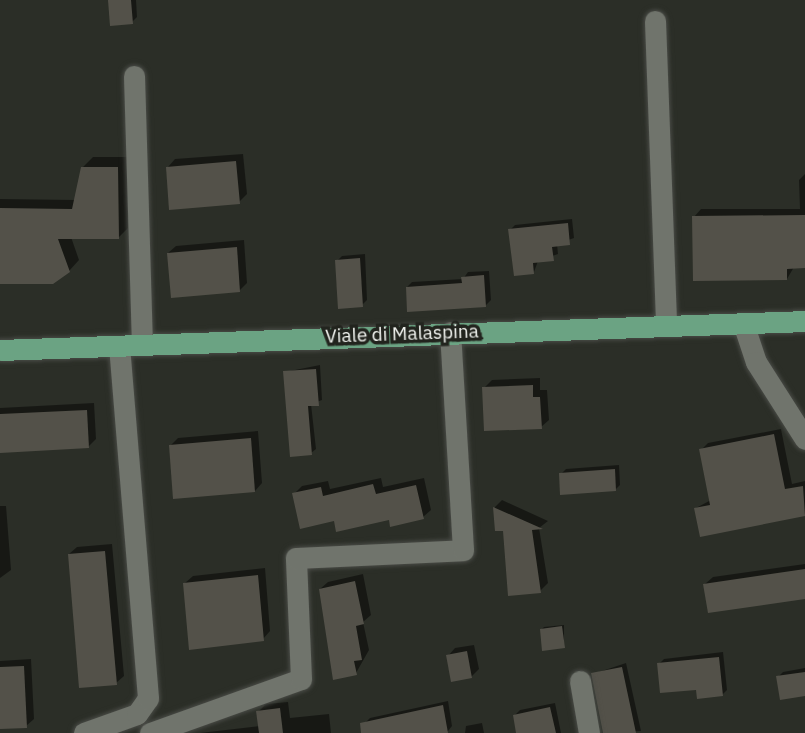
<!DOCTYPE html>
<style>
body{margin:0}
#map{position:relative;width:805px;height:733px;overflow:hidden;background:#2b2e27;font-family:"IBM Plex Sans",sans-serif}
div>[style]{position:absolute}
.shadow>*{inset:0;background:#0007}
.building>*{inset:0;background:#535149}
.roads{filter:drop-shadow(0 0 2px #494b46) drop-shadow(0 0 2px #494b46)}
.street>*{height:21px;margin:-10.5px;padding:0 10.5px;transform-origin:10.5px;border-radius:10.5px;background:#70746c}
.primary>*{height:21px;margin:-10.5px;padding:0 10.5px;transform-origin:10.5px;border-radius:10.5px;background:#6ba383}
span{translate:-50% -50%;white-space:nowrap;text-align:center;line-height:1.15;-webkit-text-stroke:7px #22241e;paint-order:stroke}
.street-label{font-size:19px;color:#f1f3ef}
</style>
<div id="map">
<div class="shadow">
<div style="clip-path:polygon(110px 0,136px 0,137px 17px,132px 22px)"></div>
<div style="clip-path:polygon(243px 154px,247px 194px,239px 202px,168px 167px,175px 159px)"></div>
<div style="clip-path:polygon(93px 157px,127px 157px,128px 228px,118px 238px,71px 237px,79px 260px,69px 271px,0 282px,0 199px,76px 200px,82px 168px)"></div>
<div style="clip-path:polygon(805px 174px,805px 266px,794px 267px,787px 279px,694px 217px,701px 209px,800px 209px,799px 180px)"></div>
<div style="clip-path:polygon(572px 219px,574px 238px,557px 244px,558px 254px,538px 261px,534px 272px,510px 230px,515px 225px)"></div>
<div style="clip-path:polygon(244px 240px,247px 283px,240px 290px,168px 253px,176px 246px)"></div>
<div style="clip-path:polygon(365px 254px,367px 300px,362px 305px,337px 261px,342px 256px)"></div>
<div style="clip-path:polygon(489px 271px,491px 300px,486px 305px,407px 287px,412px 282px,463px 279px,468px 272px)"></div>
<div style="clip-path:polygon(320px 365px,322px 400px,311px 404px,316px 449px,311px 453px,285px 372px)"></div>
<div style="clip-path:polygon(540px 378px,540px 390px,547px 390px,549px 420px,541px 427px,484px 388px,492px 380px)"></div>
<div style="clip-path:polygon(94px 403px,96px 439px,88px 447px,0 451px,0 408px)"></div>
<div style="clip-path:polygon(781px 429px,792px 484px,805px 481px,805px 514px,701px 535px,696px 508px,711px 500px,701px 450px,708px 443px)"></div>
<div style="clip-path:polygon(258px 431px,262px 483px,255px 491px,170px 446px,178px 438px)"></div>
<div style="clip-path:polygon(619px 465px,620px 485px,615px 490px,561px 474px,566px 469px)"></div>
<div style="clip-path:polygon(381px 478px,383px 487px,424px 478px,431px 510px,423px 517px,336px 519px,294px 494px,302px 486px,328px 481px,330px 489px)"></div>
<div style="clip-path:polygon(502px 500px,548px 521px,539px 528px,548px 583px,540px 591px,504px 529px,497px 529px,495px 507px)"></div>
<div style="clip-path:polygon(0 506px,6px 506px,11px 570px,0 578px)"></div>
<div style="clip-path:polygon(112px 544px,124px 676px,116px 683px,69px 554px,77px 547px)"></div>
<div style="clip-path:polygon(805px 564px,805px 597px,705px 584px,713px 577px)"></div>
<div style="clip-path:polygon(265px 568px,270px 631px,263px 639px,185px 583px,193px 576px)"></div>
<div style="clip-path:polygon(363px 574px,371px 615px,363px 622px,369px 650px,356px 673px,320px 589px,328px 582px)"></div>
<div style="clip-path:polygon(564px 625px,564px 647px,542px 629px,544px 627px)"></div>
<div style="clip-path:polygon(474px 645px,479px 669px,471px 677px,448px 656px,455px 648px)"></div>
<div style="clip-path:polygon(723px 652px,727px 690px,722px 695px,697px 688px,659px 664px,664px 659px)"></div>
<div style="clip-path:polygon(31px 659px,34px 719px,26px 726px,0 728px,0 661px)"></div>
<div style="clip-path:polygon(626px 663px,641px 731px,605px 733px,593px 674px)"></div>
<div style="clip-path:polygon(805px 668px,805px 694px,778px 677px,783px 672px)"></div>
<div style="clip-path:polygon(448px 701px,452px 726px,448px 731px,367px 733px,365px 723px,370px 718px)"></div>
<div style="clip-path:polygon(288px 702px,290px 718px,329px 714px,331px 733px,200px 733px,260px 726px,258px 712px,266px 704px)"></div>
<div style="clip-path:polygon(555px 703px,561px 733px,518px 733px,515px 715px,520px 710px)"></div>
<div style="clip-path:polygon(482px 723px,484px 733px,465px 733px,466px 726px)"></div>
</div>
<div class="building">
<div style="clip-path:polygon(108px 0,131px 0,133px 24px,110px 26px)"></div>
<div style="clip-path:polygon(236px 161px,240px 204px,169px 210px,166px 167px)"></div>
<div style="clip-path:polygon(81px 167px,118px 167px,119px 239px,58px 239px,70px 272px,53px 284px,0 284px,0 208px,72px 209px)"></div>
<div style="clip-path:polygon(805px 215px,805px 268px,787px 269px,787px 280px,693px 281px,692px 216px)"></div>
<div style="clip-path:polygon(568px 223px,570px 245px,552px 247px,554px 261px,533px 263px,534px 274px,514px 276px,508px 229px)"></div>
<div style="clip-path:polygon(237px 247px,240px 292px,171px 298px,167px 253px)"></div>
<div style="clip-path:polygon(360px 258px,363px 307px,338px 309px,335px 260px)"></div>
<div style="clip-path:polygon(484px 275px,486px 307px,407px 312px,406px 287px,462px 283px,461px 277px)"></div>
<div style="clip-path:polygon(316px 369px,319px 406px,308px 406px,312px 455px,290px 457px,283px 371px)"></div>
<div style="clip-path:polygon(533px 385px,533px 397px,540px 397px,542px 429px,484px 431px,482px 387px)"></div>
<div style="clip-path:polygon(87px 410px,89px 448px,0 453px,0 414px)"></div>
<div style="clip-path:polygon(774px 434px,785px 489px,803px 486px,805px 516px,700px 537px,694px 508px,710px 505px,699px 449px)"></div>
<div style="clip-path:polygon(251px 438px,255px 492px,173px 499px,169px 445px)"></div>
<div style="clip-path:polygon(615px 469px,616px 491px,560px 495px,559px 473px)"></div>
<div style="clip-path:polygon(373px 484px,376px 494px,416px 485px,424px 519px,390px 527px,389px 520px,336px 532px,334px 521px,300px 529px,292px 493px,321px 487px,323px 496px)"></div>
<div style="clip-path:polygon(493px 507px,543px 529px,532px 530px,541px 593px,508px 596px,503px 531px,495px 531px)"></div>
<div style="clip-path:polygon(105px 551px,117px 685px,79px 688px,68px 554px)"></div>
<div style="clip-path:polygon(805px 569px,805px 599px,708px 613px,703px 584px)"></div>
<div style="clip-path:polygon(258px 575px,264px 641px,189px 650px,183px 583px)"></div>
<div style="clip-path:polygon(355px 581px,364px 624px,356px 626px,362px 660px,354px 661px,357px 675px,333px 680px,319px 589px)"></div>
<div style="clip-path:polygon(562px 626px,565px 648px,542px 651px,540px 629px)"></div>
<div style="clip-path:polygon(467px 651px,472px 678px,451px 682px,446px 655px)"></div>
<div style="clip-path:polygon(719px 657px,723px 696px,697px 699px,696px 690px,660px 693px,657px 663px)"></div>
<div style="clip-path:polygon(24px 666px,27px 728px,0 729px,0 667px)"></div>
<div style="clip-path:polygon(622px 667px,636px 733px,603px 733px,591px 673px)"></div>
<div style="clip-path:polygon(805px 672px,805px 696px,780px 700px,776px 676px)"></div>
<div style="clip-path:polygon(443px 705px,448px 733px,361px 733px,360px 723px)"></div>
<div style="clip-path:polygon(550px 707px,556px 733px,516px 733px,513px 715px)"></div>
<div style="clip-path:polygon(280px 708px,283px 733px,259px 733px,256px 711px)"></div>
</div>
<div class="roads">
<div class="street">
<div style="left:655px;top:21px;width:305px;rotate:87.9deg"></div>
<div style="left:134px;top:76px;width:269px;rotate:88.3deg"></div>
<div style="left:743px;top:323px;width:41px;rotate:71.6deg"></div>
<div style="left:756px;top:362px;width:91px;rotate:57.5deg"></div>
<div style="left:580px;top:681px;width:53px;rotate:80.2deg"></div>
<div style="left:84px;top:733px;width:56px;rotate:-19.7deg"></div>
<div style="left:137px;top:714px;width:19px;rotate:-55deg"></div>
<div style="left:148px;top:698px;width:353px;rotate:-94.7deg"></div>
<div style="left:150px;top:733px;width:160px;rotate:-19.7deg"></div>
<div style="left:301px;top:679px;width:121px;rotate:-92.4deg"></div>
<div style="left:296px;top:558px;width:167px;rotate:-2.7deg"></div>
<div style="left:463px;top:550px;width:218px;rotate:-93.4deg"></div>
</div>
<div class="primary">
<div style="left:0;top:350px;width:806px;rotate:-2.06deg"></div>
</div>
</div>
<div class="street-label">
<span style="left:402px;top:334px;rotate:-2deg">Viale di Malaspina</span>
</div>
</div>
